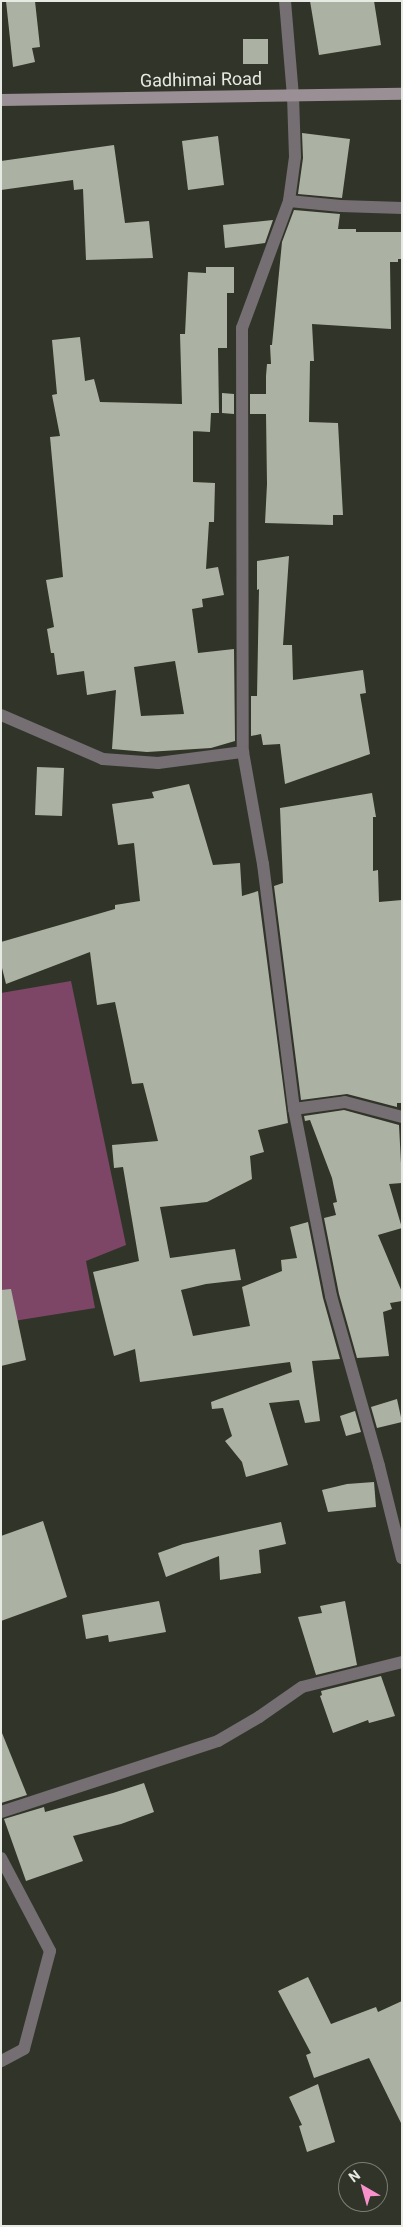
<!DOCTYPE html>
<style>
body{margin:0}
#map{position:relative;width:403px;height:2227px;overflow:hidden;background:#313529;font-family:Roboto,sans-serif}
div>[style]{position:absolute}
.green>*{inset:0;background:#7d4666}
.building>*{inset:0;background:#acb2a3}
.street>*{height:12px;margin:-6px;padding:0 6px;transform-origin:6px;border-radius:6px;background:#756e72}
.secondary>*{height:12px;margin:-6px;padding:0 6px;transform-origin:6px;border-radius:6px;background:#9a8f94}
span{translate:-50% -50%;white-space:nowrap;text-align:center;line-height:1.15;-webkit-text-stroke:5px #313529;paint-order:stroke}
.street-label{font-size:18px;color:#e7eae2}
.frame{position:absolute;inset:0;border:2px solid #e7eae2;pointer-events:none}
.north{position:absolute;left:338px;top:2162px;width:50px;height:50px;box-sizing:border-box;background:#313529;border:1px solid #7a7d73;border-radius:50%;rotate:322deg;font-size:14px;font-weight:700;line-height:20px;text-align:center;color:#e7eae2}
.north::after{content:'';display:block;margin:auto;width:18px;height:22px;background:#f890cb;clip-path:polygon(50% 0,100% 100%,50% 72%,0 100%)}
</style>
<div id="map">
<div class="green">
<div style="clip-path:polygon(71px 981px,126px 1245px,86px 1261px,95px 1308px,1px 1323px,1px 993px)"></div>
</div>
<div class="building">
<div style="clip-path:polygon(6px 1px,35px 1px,40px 47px,32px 48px,35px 62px,13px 67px)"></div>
<div style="clip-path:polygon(310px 1px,374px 1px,381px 45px,319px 55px)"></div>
<div style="clip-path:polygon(243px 39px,268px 39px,268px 64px,243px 64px)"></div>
<div style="clip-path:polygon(302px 133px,350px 139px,342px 198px,298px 194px,303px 158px)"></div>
<div style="clip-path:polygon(218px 136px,224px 185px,188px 190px,182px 141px)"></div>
<div style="clip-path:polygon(114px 145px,125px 223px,149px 221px,153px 258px,86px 260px,83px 189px,74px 190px,73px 180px,1px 190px,1px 161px)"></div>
<div style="clip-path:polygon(294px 210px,340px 214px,338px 229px,356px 229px,356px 232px,402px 232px,402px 259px,398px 259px,398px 262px,390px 262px,391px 329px,312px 324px,314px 361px,310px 361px,309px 422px,338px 423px,343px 515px,333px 515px,333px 525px,265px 523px,267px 484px,266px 414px,250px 414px,250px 394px,266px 394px,266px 376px,267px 364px,271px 364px,270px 345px,272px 345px,282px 242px)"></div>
<div style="clip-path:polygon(273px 220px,265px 243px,225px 248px,223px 225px)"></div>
<div style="clip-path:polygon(evenodd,206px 267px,234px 267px,234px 293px,227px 293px,227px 348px,218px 348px,219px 413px,211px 413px,210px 432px,193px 431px,193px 482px,215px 483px,214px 522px,209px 522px,206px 569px,218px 567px,224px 595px,202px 599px,203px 607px,192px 609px,198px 653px,234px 649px,235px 741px,211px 748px,147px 752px,112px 749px,116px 690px,87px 695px,84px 671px,57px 675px,54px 653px,51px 653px,47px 629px,54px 627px,46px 580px,63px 577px,50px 437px,60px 436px,52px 395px,57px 394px,52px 340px,80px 337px,85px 381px,94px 379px,100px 402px,182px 404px,180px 334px,185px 334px,188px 272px,206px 273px,206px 267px,175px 661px,184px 714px,141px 716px,134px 667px,175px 661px)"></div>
<div style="clip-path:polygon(222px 393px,234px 394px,234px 414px,222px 413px)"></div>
<div style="clip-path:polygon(289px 556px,283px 645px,292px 645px,293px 680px,363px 670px,366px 693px,360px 694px,370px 754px,285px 784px,280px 744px,263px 745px,261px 734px,251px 736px,251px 696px,257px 696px,259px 589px,257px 590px,257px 561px)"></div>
<div style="clip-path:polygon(37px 767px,64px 768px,62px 816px,35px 815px)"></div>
<div style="clip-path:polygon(189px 784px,213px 865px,240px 863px,242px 896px,258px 891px,288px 1123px,258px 1130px,264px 1152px,250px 1156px,252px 1179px,207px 1202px,160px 1207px,170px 1258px,235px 1249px,241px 1280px,206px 1284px,181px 1290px,193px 1336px,250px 1326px,242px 1287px,282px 1271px,281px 1260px,297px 1258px,290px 1227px,308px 1222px,323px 1298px,340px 1359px,312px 1361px,320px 1421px,305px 1423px,299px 1400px,269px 1403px,288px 1465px,246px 1477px,242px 1462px,225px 1441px,232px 1436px,223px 1408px,212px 1409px,211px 1402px,292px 1372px,290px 1362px,140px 1382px,135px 1349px,114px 1356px,93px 1272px,139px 1261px,123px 1167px,114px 1168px,112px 1145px,158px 1141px,143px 1083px,132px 1084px,115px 1002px,97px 1005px,90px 952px,6px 984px,1px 964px,1px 942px,115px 909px,115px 905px,140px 901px,134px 843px,118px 845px,112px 804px,154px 798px,152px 792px)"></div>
<div style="clip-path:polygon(372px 793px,376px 817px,373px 817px,373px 871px,378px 870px,379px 902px,402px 900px,402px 1103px,397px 1103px,397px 1107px,347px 1094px,301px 1100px,274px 886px,283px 883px,280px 808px)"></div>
<div style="clip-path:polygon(344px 1110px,399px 1125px,402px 1183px,389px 1184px,402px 1228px,378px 1235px,402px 1292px,402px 1301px,390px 1303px,392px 1309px,383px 1312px,389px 1356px,357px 1358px,339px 1294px,324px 1218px,336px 1215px,333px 1203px,337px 1202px,332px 1178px,310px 1120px,305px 1121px,304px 1116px)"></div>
<div style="clip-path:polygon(11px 1289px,26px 1360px,1px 1366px,1px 1290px)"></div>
<div style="clip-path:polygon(397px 1399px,402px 1422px,377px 1428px,371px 1407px)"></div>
<div style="clip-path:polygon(355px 1411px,361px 1432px,346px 1436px,340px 1416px)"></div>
<div style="clip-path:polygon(374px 1482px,376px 1507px,328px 1512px,322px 1490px,347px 1484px)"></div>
<div style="clip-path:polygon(43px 1521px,67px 1597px,1px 1621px,1px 1536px)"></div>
<div style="clip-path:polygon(281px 1522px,286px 1544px,259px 1550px,261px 1573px,220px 1580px,219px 1556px,166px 1577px,158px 1553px,183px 1544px)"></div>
<div style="clip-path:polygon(159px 1601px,166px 1632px,109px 1642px,108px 1635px,86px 1639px,82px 1615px)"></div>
<div style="clip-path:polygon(345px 1601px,357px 1665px,316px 1675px,298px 1617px,322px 1613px,320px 1606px)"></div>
<div style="clip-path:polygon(381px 1676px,395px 1716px,369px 1723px,368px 1720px,333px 1733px,320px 1696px,322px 1695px,321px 1691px)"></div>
<div style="clip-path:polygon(2px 1733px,27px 1795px,1px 1803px,1px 1734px)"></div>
<div style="clip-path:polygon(144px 1783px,154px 1812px,121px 1824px,73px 1836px,83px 1861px,26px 1881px,4px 1819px,44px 1807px,45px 1812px,113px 1793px)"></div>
<div style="clip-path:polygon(308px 1977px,331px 2024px,376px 2007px,378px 2012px,402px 2001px,402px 2125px,369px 2058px,314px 2078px,306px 2055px,311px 2053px,278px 1991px)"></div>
<div style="clip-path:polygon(318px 2084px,335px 2142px,307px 2152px,299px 2126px,302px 2125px,289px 2097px)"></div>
</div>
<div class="street">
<div style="left:285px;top:1px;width:95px;rotate:85.2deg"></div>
<div style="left:293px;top:96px;width:61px;rotate:88.1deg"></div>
<div style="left:295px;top:157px;width:44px;rotate:97.8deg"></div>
<div style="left:289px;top:201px;width:135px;rotate:110.3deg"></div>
<div style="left:242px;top:328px;width:424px;rotate:89.9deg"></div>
<div style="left:243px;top:752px;width:114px;rotate:79.9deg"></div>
<div style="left:263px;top:864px;width:247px;rotate:82.8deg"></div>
<div style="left:294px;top:1109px;width:191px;rotate:78.8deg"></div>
<div style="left:331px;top:1296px;width:177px;rotate:74.2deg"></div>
<div style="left:379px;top:1466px;width:95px;rotate:76deg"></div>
<div style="left:289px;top:201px;width:52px;rotate:5.5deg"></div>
<div style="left:341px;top:206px;width:61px;rotate:1.9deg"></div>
<div style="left:1px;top:715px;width:111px;rotate:23.3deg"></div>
<div style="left:103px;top:759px;width:55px;rotate:4.2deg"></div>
<div style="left:158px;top:763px;width:86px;rotate:-7.4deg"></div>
<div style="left:294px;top:1109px;width:51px;rotate:-7.8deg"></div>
<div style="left:345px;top:1102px;width:59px;rotate:14.7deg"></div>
<div style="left:1px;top:1812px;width:228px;rotate:-18.1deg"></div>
<div style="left:218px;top:1741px;width:48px;rotate:-30.3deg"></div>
<div style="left:259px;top:1717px;width:52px;rotate:-34.9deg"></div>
<div style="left:302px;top:1687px;width:103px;rotate:-14deg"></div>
<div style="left:1px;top:1858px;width:105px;rotate:62.2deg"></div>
<div style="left:50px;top:1951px;width:101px;rotate:104.9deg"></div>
<div style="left:24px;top:2049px;width:26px;rotate:152deg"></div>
</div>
<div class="secondary">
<div style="left:1px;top:100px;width:401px;rotate:-0.9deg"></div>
</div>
<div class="street-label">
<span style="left:201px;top:80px;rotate:-1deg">Gadhimai Road</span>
</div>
<div class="frame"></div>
<div class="north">N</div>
</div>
